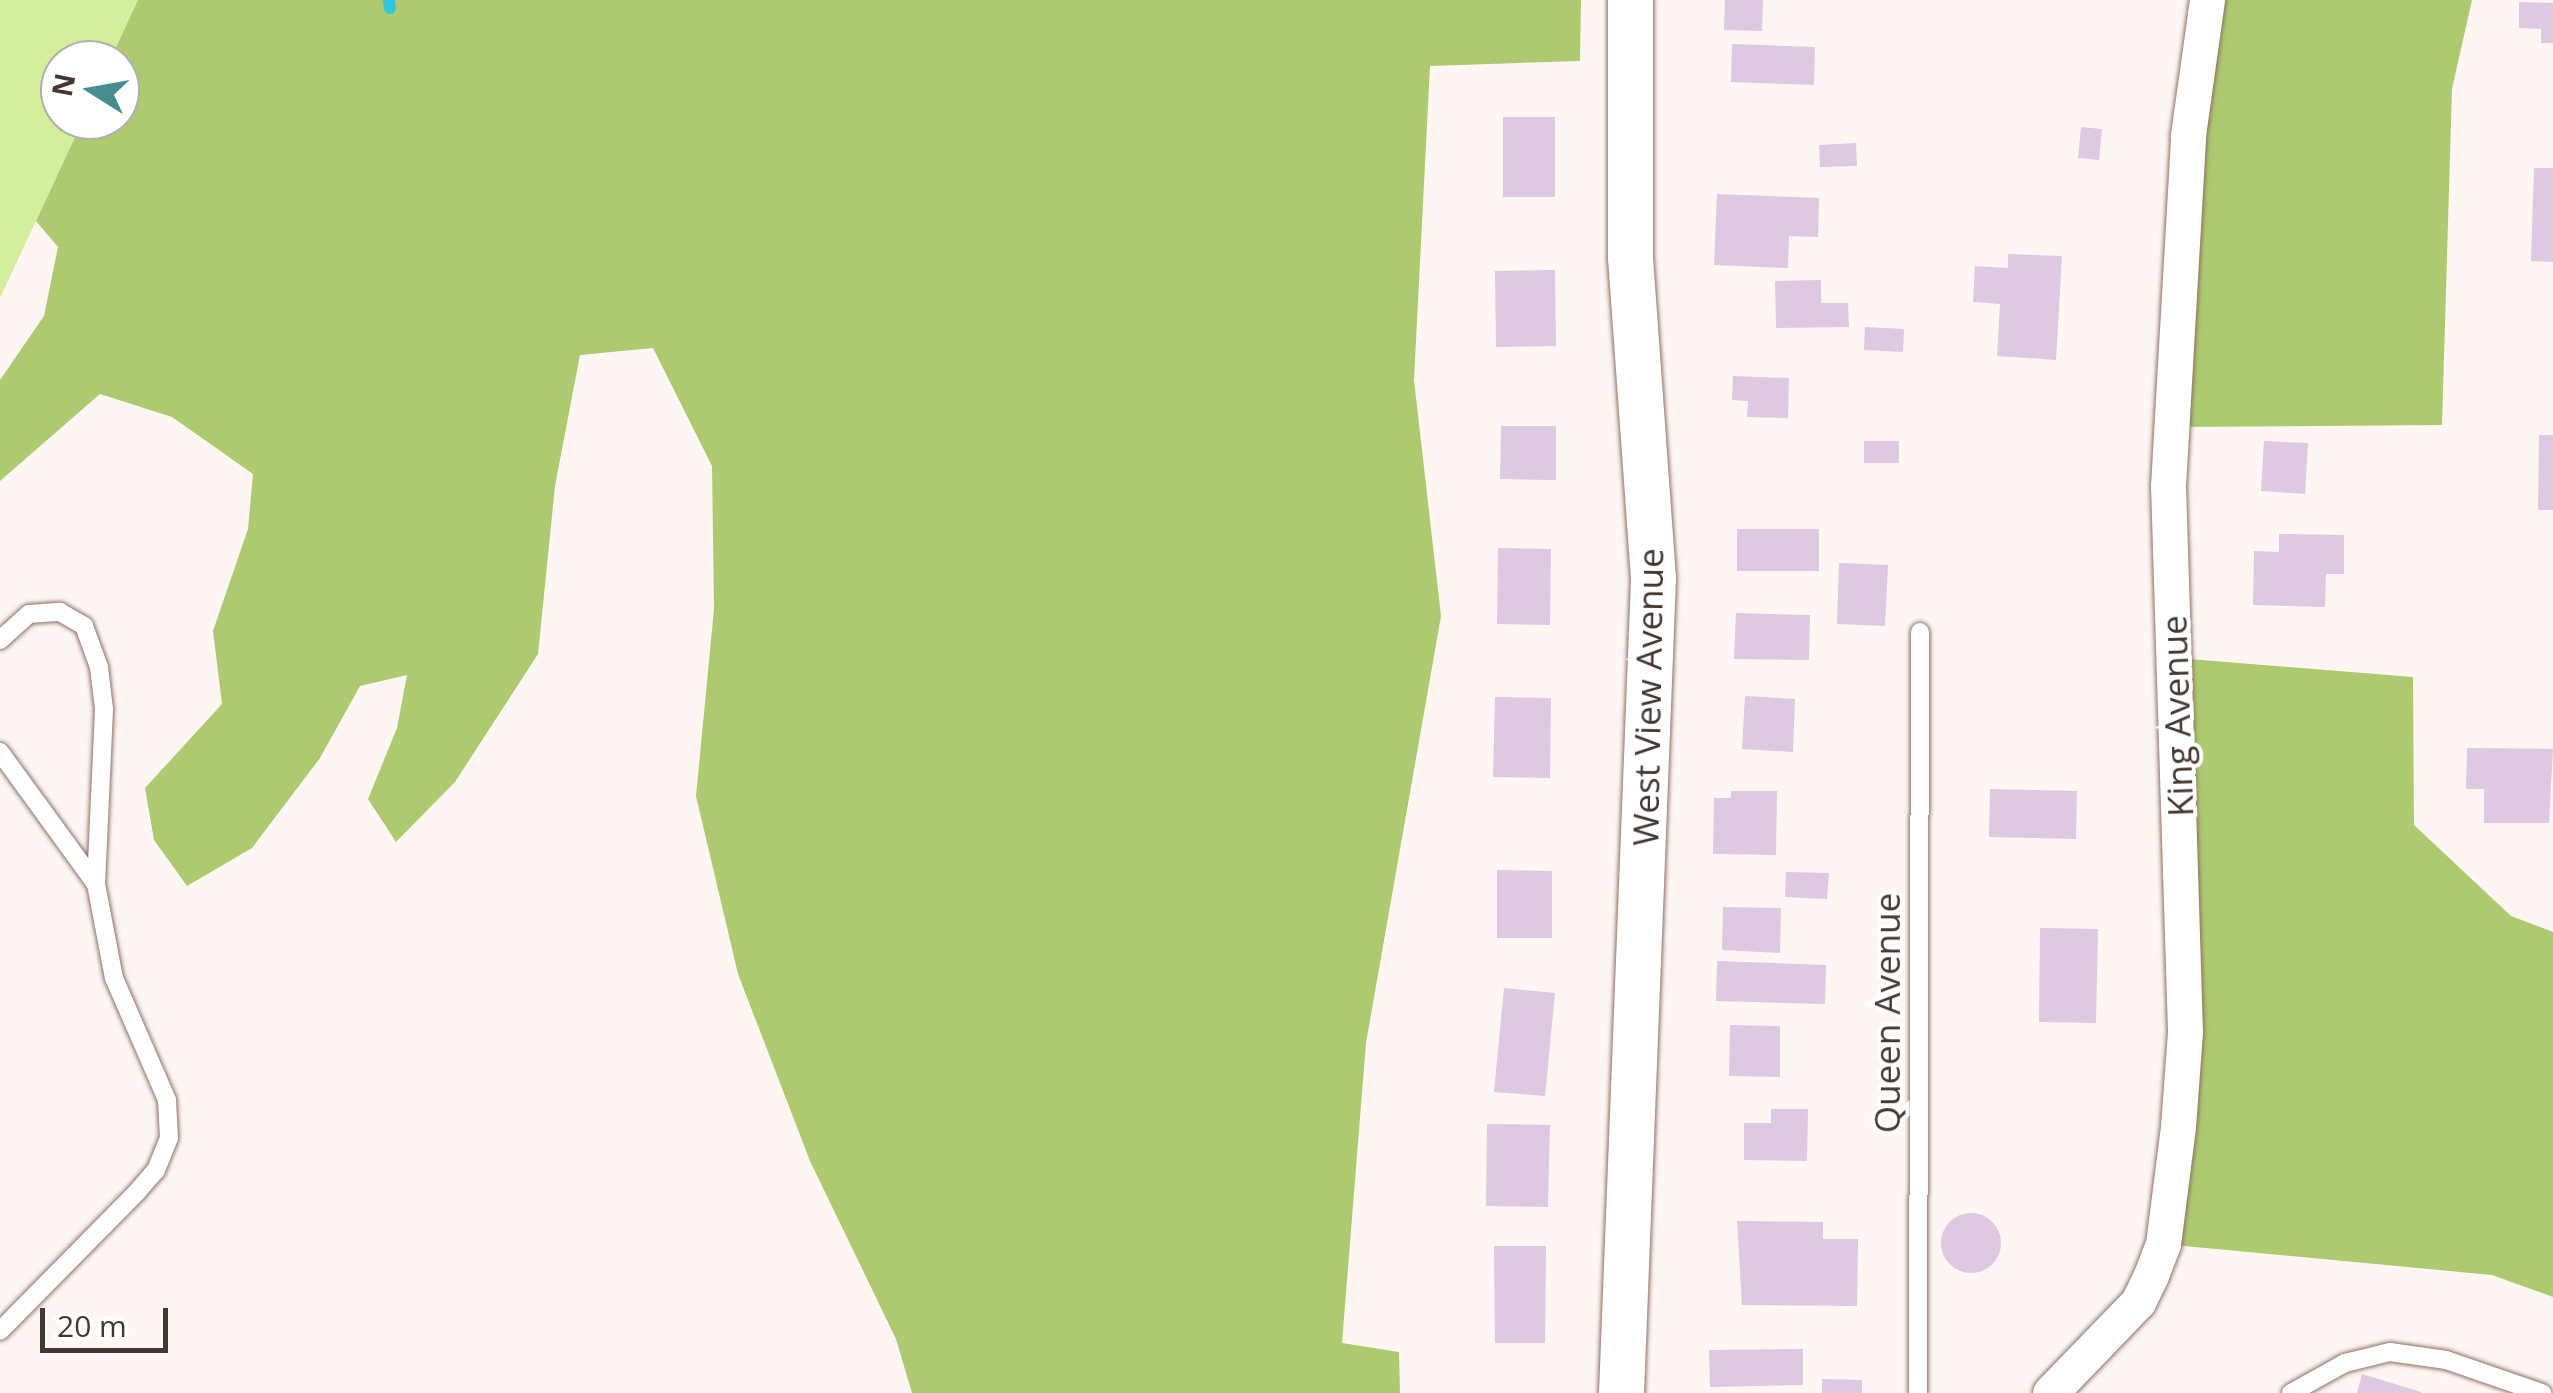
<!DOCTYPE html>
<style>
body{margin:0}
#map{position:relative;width:2553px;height:1393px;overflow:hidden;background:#fdf6f3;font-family:"Open Sans",sans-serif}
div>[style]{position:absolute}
.green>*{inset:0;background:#d3ef9c}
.forest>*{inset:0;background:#adca70}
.stream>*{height:12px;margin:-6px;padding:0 6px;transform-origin:6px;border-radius:6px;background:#32c5d9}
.building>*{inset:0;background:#dec8e2}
.round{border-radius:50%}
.roads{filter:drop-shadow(0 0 2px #8f7064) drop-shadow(0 0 2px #8f7064)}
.service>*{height:18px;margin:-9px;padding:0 9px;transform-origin:9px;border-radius:9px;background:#fff}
.minor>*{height:35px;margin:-17.5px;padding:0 17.5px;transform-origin:17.5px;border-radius:17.5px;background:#fff}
.tertiary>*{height:45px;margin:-22.5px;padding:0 22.5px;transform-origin:22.5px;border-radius:22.5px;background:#fff}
span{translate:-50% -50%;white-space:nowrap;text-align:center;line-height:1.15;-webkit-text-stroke:8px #fff;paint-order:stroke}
.street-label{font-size:35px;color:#443631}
.north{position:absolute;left:40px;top:40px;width:100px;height:100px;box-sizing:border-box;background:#fff;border:2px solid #b4afad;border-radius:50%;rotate:281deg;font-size:28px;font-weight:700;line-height:40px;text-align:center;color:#443631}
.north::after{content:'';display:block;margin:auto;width:35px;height:45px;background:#458d8f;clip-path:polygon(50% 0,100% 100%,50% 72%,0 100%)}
.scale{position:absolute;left:40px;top:1308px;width:128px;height:45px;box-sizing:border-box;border:5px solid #443631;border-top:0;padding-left:12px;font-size:30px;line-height:35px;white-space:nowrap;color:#443631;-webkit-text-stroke:8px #fff;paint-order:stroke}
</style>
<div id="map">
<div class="green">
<div style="clip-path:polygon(0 0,138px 0,110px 60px,60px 60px,60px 120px,83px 120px,0 298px)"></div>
</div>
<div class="forest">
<div style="clip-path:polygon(138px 0,1581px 0,1580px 61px,1430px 66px,1414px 380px,1441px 616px,1366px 1043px,1342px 1343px,1399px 1352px,1400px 1393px,912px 1393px,896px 1339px,810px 1161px,738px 974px,696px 796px,714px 609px,712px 466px,653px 348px,580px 355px,555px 486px,538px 654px,455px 782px,396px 842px,368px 799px,397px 728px,407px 675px,360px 686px,320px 758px,252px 848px,187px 886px,154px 840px,145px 788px,222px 704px,213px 631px,248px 529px,253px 474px,172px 417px,100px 394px,0 481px,0 380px,44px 316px,58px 247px,36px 221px,83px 120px,120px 120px,120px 60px,110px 60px)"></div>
<div style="clip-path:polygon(2207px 0,2472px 0,2452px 89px,2442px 425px,2171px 427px)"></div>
<div style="clip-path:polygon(2177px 658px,2413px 677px,2414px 825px,2511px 916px,2553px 932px,2553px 1297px,2492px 1275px,2163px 1244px)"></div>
</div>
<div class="stream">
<div style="left:389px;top:0;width:8px;rotate:83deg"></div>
</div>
<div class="building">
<div style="clip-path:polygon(1725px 0,1763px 0,1762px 31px,1724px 30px)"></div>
<div style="clip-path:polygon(2519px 2px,2553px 3px,2553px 43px,2541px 43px,2541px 29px,2519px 28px)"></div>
<div style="clip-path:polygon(1732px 44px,1815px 47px,1814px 85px,1731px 82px)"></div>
<div style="clip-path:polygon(1503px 117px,1555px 117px,1555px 197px,1503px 197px)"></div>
<div style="clip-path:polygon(2081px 127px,2102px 129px,2099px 160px,2078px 158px)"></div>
<div style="clip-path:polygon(1856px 143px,1857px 166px,1820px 167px,1819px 145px)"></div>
<div style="clip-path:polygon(2534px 168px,2553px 168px,2553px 262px,2531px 261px)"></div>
<div style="clip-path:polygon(1717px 194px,1819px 198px,1818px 237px,1789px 236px,1788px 268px,1714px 265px)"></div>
<div style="clip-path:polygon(2008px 254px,2062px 256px,2056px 360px,1997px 356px,2000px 304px,1973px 302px,1975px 266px,2008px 268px)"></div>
<div style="clip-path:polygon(1555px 270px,1556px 346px,1496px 347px,1495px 271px)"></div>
<div style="clip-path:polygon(1821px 280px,1821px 303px,1848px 303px,1849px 327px,1776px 328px,1775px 281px)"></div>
<div style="clip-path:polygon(1865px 327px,1904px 329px,1903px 352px,1864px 350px)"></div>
<div style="clip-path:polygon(1733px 376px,1789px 378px,1788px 418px,1747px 417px,1748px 401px,1732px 400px)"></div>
<div style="clip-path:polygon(1501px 426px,1556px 426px,1556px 480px,1500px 479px)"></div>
<div style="clip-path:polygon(2539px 435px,2553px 435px,2553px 510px,2538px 510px)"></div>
<div style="clip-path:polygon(1864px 441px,1899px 441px,1899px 463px,1864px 463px)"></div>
<div style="clip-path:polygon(2264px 441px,2308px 443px,2305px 494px,2261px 491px)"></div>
<div style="clip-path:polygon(1737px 529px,1819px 529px,1819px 571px,1737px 571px)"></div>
<div style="clip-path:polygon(2279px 534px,2344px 535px,2344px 574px,2326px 574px,2325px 607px,2253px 605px,2254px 551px,2279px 552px)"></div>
<div style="clip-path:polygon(1498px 548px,1551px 549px,1550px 625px,1497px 624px)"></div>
<div style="clip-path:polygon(1839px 563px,1888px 565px,1885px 626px,1837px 624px)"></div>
<div style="clip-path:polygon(1736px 613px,1810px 615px,1809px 660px,1734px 659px)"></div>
<div style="clip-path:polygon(1745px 696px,1795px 699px,1793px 752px,1742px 749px)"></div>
<div style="clip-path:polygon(1495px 697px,1551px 698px,1550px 778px,1493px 777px)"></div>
<div style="clip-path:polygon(2467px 748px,2553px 749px,2549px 823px,2484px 823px,2484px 789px,2466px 789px)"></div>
<div style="clip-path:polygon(1990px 789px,2077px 791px,2076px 839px,1989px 837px)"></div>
<div style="clip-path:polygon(1731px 791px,1777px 791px,1776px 855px,1713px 854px,1714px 798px,1731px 798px)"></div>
<div style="clip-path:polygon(1497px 870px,1552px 871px,1552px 938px,1497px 938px)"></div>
<div style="clip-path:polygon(1786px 872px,1829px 873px,1827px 899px,1785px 897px)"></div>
<div style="clip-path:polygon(1723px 907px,1781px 908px,1780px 953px,1722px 950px)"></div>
<div style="clip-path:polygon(2040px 928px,2098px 929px,2096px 1023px,2039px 1022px)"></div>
<div style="clip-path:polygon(1717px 961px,1826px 965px,1825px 1004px,1716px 1001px)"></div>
<div style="clip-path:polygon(1504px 988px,1555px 993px,1545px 1096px,1494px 1092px)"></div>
<div style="clip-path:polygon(1730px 1025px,1780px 1026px,1780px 1077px,1729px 1076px)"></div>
<div style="clip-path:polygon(1771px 1109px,1808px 1109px,1807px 1161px,1744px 1160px,1744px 1123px,1771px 1123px)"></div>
<div style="clip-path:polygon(1487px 1124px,1550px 1125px,1548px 1207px,1486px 1206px)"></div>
<div class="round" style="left:1941px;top:1213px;width:60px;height:60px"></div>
<div style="clip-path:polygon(1737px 1221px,1823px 1222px,1823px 1239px,1858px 1239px,1857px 1306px,1742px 1305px)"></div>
<div style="clip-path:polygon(1494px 1246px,1546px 1246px,1545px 1343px,1495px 1343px)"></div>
<div style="clip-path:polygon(1803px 1349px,1803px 1385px,1710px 1387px,1709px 1350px)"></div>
<div style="clip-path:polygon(2362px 1374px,2421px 1392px,2421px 1393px,2357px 1393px)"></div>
<div style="clip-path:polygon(1822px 1379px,1862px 1380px,1862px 1393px,1822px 1393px)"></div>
</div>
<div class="roads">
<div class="service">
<div style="left:0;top:640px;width:39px;rotate:-42deg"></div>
<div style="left:29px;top:614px;width:31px;rotate:-4deg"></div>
<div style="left:60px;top:612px;width:28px;rotate:30deg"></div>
<div style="left:84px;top:626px;width:44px;rotate:69.9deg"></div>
<div style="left:99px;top:667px;width:42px;rotate:83.2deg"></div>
<div style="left:104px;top:709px;width:175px;rotate:92.6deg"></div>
<div style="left:96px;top:884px;width:96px;rotate:79.2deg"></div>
<div style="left:114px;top:978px;width:133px;rotate:66.5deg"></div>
<div style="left:167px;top:1100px;width:38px;rotate:87deg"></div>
<div style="left:169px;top:1138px;width:35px;rotate:112deg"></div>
<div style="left:156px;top:1170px;width:29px;rotate:131deg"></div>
<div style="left:137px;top:1192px;width:195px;rotate:134.6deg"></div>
<div style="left:0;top:752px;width:163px;rotate:54deg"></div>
<div style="left:1918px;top:1393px;width:761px;rotate:-89.85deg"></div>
<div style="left:2291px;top:1393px;width:62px;rotate:-29.1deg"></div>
<div style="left:2345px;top:1363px;width:46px;rotate:-13.7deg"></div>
<div style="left:2390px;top:1352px;width:57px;rotate:8.1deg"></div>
<div style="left:2446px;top:1360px;width:102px;rotate:19deg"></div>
</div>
<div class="minor">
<div style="left:2050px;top:1393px;width:127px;rotate:-46deg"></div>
<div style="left:2138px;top:1302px;width:30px;rotate:-64deg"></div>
<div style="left:2151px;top:1275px;width:33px;rotate:-69deg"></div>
<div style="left:2163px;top:1244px;width:118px;rotate:-82.7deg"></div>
<div style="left:2178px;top:1127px;width:95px;rotate:-85.8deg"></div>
<div style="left:2185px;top:1032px;width:546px;rotate:-91.78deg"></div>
<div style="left:2168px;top:486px;width:352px;rotate:-86.7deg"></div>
<div style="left:2188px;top:135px;width:136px;rotate:-82deg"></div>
</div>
<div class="tertiary">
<div style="left:1621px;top:1393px;width:816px;rotate:-87.75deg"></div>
<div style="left:1653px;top:578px;width:322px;rotate:-94.1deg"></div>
<div style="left:1630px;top:257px;width:257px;rotate:-90deg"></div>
</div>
</div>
<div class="street-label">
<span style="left:1648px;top:697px;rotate:-89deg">West View Avenue</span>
<span style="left:2177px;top:716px;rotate:-92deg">King Avenue</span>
<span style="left:1887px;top:1013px;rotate:-90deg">Queen Avenue</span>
</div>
<div class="north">N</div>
<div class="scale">20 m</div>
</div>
